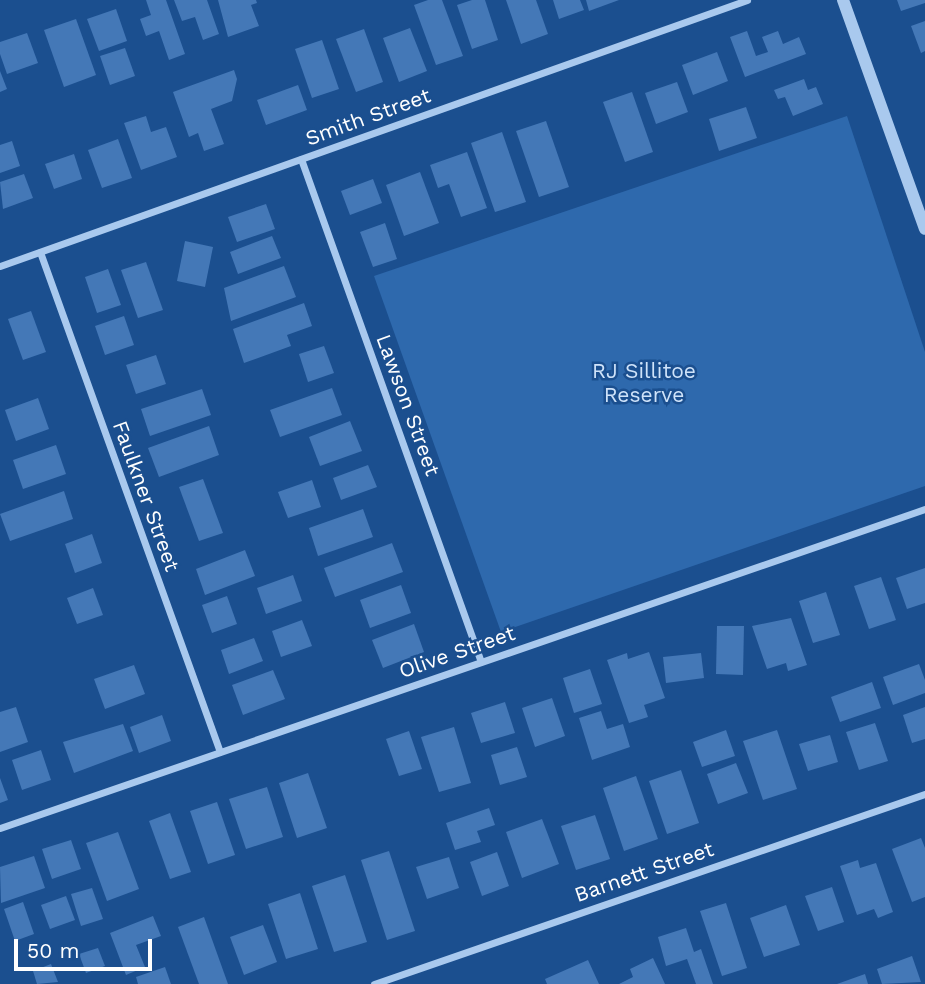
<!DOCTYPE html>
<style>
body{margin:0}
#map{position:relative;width:925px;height:984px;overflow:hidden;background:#1b4f8f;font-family:"Work Sans",sans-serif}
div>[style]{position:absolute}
.green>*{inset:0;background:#2e69ad}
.building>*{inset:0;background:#4478b7}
.minor>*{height:7px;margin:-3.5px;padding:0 3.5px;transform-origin:3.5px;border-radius:3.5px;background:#a9c9ee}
.tertiary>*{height:12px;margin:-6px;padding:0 6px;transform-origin:6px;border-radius:6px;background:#a9c9ee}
span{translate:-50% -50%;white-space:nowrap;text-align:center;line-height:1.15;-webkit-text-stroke:5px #1b4f8f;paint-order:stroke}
.street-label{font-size:21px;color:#fff}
.park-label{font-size:21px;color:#cfe3fa}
.scale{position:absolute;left:14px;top:939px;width:138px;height:32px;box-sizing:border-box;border:4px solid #fff;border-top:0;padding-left:9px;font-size:21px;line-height:24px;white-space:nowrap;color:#fff;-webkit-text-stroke:5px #1b4f8f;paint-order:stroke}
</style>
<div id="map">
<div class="green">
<div style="clip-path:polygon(847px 116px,925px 352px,925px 486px,501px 632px,374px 276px)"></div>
</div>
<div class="building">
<div style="clip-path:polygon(146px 0,166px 0,185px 54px,169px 60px,159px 31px,146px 36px,140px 19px,151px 15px)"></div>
<div style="clip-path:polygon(174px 0,207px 0,219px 34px,203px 40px,195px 17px,182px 21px)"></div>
<div style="clip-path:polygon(218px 0,256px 0,257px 3px,251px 5px,259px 26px,228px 37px)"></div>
<div style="clip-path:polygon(428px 0,442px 0,463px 56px,436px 65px,414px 5px)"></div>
<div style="clip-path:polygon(472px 0,485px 0,498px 40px,472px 49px,457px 5px)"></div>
<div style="clip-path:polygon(506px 0,536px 0,548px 34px,521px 44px)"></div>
<div style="clip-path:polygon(553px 0,580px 0,584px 10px,559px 19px)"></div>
<div style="clip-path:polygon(586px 0,619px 0,589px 11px)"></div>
<div style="clip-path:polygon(897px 0,925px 0,925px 3px,901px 11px)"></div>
<div style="clip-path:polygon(116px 9px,127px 41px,99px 51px,87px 19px)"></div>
<div style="clip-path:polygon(76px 19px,96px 75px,64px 87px,44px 30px)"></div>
<div style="clip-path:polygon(925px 21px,925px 51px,921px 53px,911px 26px)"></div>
<div style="clip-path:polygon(410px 28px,427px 71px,399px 82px,383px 38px)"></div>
<div style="clip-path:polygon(364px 29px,383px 82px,356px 92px,336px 39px)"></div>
<div style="clip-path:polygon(747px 31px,756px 56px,768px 52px,762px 37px,778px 31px,783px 44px,799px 37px,806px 54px,745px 77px,730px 37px)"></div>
<div style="clip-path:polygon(27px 33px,38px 63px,7px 74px,0 54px,0 42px)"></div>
<div style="clip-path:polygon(322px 40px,339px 89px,312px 98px,295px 49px)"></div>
<div style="clip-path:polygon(125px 48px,135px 76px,110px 85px,100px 56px)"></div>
<div style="clip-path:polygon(717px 52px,728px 81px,693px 95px,682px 65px)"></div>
<div style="clip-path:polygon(234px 70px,237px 79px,232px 101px,211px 109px,224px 144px,204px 151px,198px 133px,189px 137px,173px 92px)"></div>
<div style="clip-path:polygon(0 71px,7px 89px,0 92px)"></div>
<div style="clip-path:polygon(804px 79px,808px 90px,816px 87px,823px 104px,793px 116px,785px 97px,778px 99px,774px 90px)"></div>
<div style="clip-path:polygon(677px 82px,688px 112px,656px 124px,645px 93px)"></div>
<div style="clip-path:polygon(298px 85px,307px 110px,266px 125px,257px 100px)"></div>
<div style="clip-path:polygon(632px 92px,653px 152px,625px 162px,603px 102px)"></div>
<div style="clip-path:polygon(746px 107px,757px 138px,719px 151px,709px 119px)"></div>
<div style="clip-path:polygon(146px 116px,151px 132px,166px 127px,177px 157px,141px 170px,124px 123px)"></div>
<div style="clip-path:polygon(546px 121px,569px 187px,539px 197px,516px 131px)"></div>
<div style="clip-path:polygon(502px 132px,526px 202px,495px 212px,471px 143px)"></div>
<div style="clip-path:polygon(118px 139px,132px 178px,102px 188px,88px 150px)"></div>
<div style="clip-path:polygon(12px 141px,20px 166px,0 173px,0 145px)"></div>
<div style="clip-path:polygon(467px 152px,487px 208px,461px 217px,449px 184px,438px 188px,430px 165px)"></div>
<div style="clip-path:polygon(74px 154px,82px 179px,54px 189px,45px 164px)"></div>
<div style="clip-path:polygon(420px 172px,439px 223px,404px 236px,386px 185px)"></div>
<div style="clip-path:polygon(24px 174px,33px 198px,3px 209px,0 182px)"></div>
<div style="clip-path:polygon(373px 179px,382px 203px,350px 215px,341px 191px)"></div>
<div style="clip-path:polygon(266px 204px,275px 229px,237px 242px,228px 217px)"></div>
<div style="clip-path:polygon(385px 223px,397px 259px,373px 267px,360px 232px)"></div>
<div style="clip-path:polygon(272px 236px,281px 258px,238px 274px,230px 252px)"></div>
<div style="clip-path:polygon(185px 241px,213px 247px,205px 287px,177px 281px)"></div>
<div style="clip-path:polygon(146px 262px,163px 310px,138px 318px,121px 270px)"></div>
<div style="clip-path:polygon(284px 266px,296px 297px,231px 321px,224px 288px)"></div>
<div style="clip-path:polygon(108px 269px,121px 305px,97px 313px,85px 277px)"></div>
<div style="clip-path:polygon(304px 303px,312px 326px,287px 335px,291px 346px,244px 363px,233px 329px)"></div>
<div style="clip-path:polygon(31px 311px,46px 352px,23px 360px,8px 319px)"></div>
<div style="clip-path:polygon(124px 316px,134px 345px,105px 355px,95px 326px)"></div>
<div style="clip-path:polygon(324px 346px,334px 373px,308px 382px,299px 354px)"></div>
<div style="clip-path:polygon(156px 355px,166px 384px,136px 394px,126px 365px)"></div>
<div style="clip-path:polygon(332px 388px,342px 415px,280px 437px,270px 410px)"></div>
<div style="clip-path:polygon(202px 389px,211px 415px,150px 436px,141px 409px)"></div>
<div style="clip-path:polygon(38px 398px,49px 429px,16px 441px,5px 410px)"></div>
<div style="clip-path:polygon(350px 421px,362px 451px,320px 466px,309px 437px)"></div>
<div style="clip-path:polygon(209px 426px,219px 455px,159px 477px,148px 448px)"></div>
<div style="clip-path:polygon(56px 445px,66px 474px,23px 489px,13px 460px)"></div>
<div style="clip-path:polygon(368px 465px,377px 487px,341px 500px,333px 478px)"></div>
<div style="clip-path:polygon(203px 479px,223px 533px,199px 541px,179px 487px)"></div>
<div style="clip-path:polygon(312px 480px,321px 507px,288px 518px,278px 492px)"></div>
<div style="clip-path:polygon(64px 491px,73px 519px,10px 541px,0 514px)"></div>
<div style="clip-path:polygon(363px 509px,373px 537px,318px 556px,309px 528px)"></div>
<div style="clip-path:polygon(92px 534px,102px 563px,75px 573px,65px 544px)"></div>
<div style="clip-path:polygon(392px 543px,403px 572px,335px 597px,324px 568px)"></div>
<div style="clip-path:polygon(245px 550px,255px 576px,205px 595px,196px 569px)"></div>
<div style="clip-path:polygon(925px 568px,925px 603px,907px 609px,896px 578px)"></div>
<div style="clip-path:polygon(293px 575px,302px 601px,266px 614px,257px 588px)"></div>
<div style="clip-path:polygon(881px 577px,896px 620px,869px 629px,854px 586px)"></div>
<div style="clip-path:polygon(401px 585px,411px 613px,370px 628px,360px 600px)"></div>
<div style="clip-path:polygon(93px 588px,103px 615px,77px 624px,67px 598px)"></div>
<div style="clip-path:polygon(826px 592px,840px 635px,813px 643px,799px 601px)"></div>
<div style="clip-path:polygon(227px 596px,237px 624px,212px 633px,202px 605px)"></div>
<div style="clip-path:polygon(791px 618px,807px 665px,788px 671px,786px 663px,767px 669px,752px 626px)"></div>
<div style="clip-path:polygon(302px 620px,312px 646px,281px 657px,272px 631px)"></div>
<div style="clip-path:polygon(414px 624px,424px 652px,383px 668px,372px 640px)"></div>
<div style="clip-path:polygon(717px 626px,744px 626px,743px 675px,716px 674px)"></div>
<div style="clip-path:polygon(254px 638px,263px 661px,229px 674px,221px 650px)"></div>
<div style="clip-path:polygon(649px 652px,665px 698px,644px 705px,648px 717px,629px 723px,607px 660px,627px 653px,628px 659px)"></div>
<div style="clip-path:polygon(701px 653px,704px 678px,666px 683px,663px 657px)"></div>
<div style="clip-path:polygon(919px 664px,925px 680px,925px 693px,893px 705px,883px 677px)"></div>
<div style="clip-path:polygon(134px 665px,145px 694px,105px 709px,94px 679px)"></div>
<div style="clip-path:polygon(590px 669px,602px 704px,574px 713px,563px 678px)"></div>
<div style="clip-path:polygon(273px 670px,285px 699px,243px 715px,232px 685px)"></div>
<div style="clip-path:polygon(872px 682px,881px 708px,840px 722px,831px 697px)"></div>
<div style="clip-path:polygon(552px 698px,565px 736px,535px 747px,522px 708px)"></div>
<div style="clip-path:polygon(505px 702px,515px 733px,481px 743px,471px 713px)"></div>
<div style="clip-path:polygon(16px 707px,28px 742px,0 752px,0 712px)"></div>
<div style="clip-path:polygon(925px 707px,925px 739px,912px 743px,903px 715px)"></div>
<div style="clip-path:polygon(601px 711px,607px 729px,623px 724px,630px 747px,592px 760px,579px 718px)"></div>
<div style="clip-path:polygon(162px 715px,171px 741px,139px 753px,130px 727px)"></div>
<div style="clip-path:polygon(875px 723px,888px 761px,859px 770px,846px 732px)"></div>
<div style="clip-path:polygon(123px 724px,133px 751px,74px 773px,63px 742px)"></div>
<div style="clip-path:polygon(454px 727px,471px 783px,439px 792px,421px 737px)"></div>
<div style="clip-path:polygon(726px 730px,735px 756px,702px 767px,693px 742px)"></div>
<div style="clip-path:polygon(777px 730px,797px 789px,763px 800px,743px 741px)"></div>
<div style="clip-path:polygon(409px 731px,422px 769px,399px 776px,386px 739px)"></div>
<div style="clip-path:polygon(830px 735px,838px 762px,808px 771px,799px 744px)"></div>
<div style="clip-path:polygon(517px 747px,527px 777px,500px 785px,491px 755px)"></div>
<div style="clip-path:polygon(41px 750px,51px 780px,22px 790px,12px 760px)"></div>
<div style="clip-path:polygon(736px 763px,748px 793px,718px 804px,707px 774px)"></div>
<div style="clip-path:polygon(681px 770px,699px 823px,667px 834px,649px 781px)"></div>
<div style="clip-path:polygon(308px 773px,327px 828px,297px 838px,279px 783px)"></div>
<div style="clip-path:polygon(636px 776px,658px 839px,624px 851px,603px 788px)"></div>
<div style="clip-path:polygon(0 778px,8px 800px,0 803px)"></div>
<div style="clip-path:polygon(267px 787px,283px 837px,246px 849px,229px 799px)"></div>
<div style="clip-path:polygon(217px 802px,235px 855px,208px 864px,190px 811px)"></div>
<div style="clip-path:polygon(489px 808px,495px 825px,477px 831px,481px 842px,455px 850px,446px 823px)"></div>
<div style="clip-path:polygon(170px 813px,191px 872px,170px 879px,149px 821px)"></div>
<div style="clip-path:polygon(595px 815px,610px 859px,576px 870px,561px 826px)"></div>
<div style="clip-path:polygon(542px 819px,559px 864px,522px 878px,506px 832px)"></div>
<div style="clip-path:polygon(118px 832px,139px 889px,107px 901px,86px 843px)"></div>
<div style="clip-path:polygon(921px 838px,925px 848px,925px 897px,912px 902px,892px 849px)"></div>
<div style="clip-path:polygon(71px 840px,81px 869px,52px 879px,42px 849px)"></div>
<div style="clip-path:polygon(389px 851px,415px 931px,387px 940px,361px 860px)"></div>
<div style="clip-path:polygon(497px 852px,509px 886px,482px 896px,470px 862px)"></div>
<div style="clip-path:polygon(34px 856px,45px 888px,1px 903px,0 867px)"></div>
<div style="clip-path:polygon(449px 857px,459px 888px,427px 899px,416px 867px)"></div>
<div style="clip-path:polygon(858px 860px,860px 868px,876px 863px,893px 912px,878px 918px,874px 909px,857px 915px,840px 866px)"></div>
<div style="clip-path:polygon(345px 875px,367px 942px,334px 952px,312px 886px)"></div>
<div style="clip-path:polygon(832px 887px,844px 922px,818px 931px,805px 896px)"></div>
<div style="clip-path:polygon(92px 888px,103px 919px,81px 926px,71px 894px)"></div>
<div style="clip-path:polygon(300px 893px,318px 949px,286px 959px,268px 904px)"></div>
<div style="clip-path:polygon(66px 896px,75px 920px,50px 929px,41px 905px)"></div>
<div style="clip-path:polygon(23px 902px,34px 934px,15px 941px,4px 909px)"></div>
<div style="clip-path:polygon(726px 903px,747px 968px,722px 976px,700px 911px)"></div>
<div style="clip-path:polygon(786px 905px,800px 945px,764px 957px,750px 918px)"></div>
<div style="clip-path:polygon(153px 916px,161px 936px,136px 945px,145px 967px,126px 975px,110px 933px)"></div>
<div style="clip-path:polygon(204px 917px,228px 984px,199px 984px,178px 927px)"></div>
<div style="clip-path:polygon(263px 925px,277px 962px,244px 975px,230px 937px)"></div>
<div style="clip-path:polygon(686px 928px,694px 952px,701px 949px,713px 984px,696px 984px,687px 959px,666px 966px,658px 937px)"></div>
<div style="clip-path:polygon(98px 948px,105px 966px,86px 973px,79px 954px)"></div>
<div style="clip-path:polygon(912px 956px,921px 982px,882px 984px,877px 969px)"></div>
<div style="clip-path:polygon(653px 958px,665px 984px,619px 984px,633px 977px,630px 969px)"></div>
<div style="clip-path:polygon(588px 960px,599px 984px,547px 984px,545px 979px)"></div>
<div style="clip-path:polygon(51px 964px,58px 982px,37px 984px,33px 971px)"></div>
<div style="clip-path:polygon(165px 967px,171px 984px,138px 984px,136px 977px)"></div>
<div style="clip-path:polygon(865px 974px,868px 984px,837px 984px)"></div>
</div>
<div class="minor">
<div style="left:301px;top:159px;width:534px;rotate:70.31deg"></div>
<div style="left:40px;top:252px;width:531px;rotate:70.2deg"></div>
<div style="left:0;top:266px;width:793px;rotate:-19.6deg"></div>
<div style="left:0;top:828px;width:978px;rotate:-19.03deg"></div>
<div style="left:374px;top:984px;width:583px;rotate:-19.03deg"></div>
</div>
<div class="tertiary">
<div style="left:843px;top:0;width:243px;rotate:70.3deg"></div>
</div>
<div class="street-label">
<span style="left:368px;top:117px;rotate:-20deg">Smith Street</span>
<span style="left:408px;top:405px;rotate:70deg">Lawson Street</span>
<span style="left:146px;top:496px;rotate:70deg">Faulkner Street</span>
<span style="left:457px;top:652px;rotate:-19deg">Olive Street</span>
<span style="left:644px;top:872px;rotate:-19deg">Barnett Street</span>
</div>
<div class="park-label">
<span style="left:644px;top:383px">RJ Sillitoe<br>Reserve</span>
</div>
<div class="scale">50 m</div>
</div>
